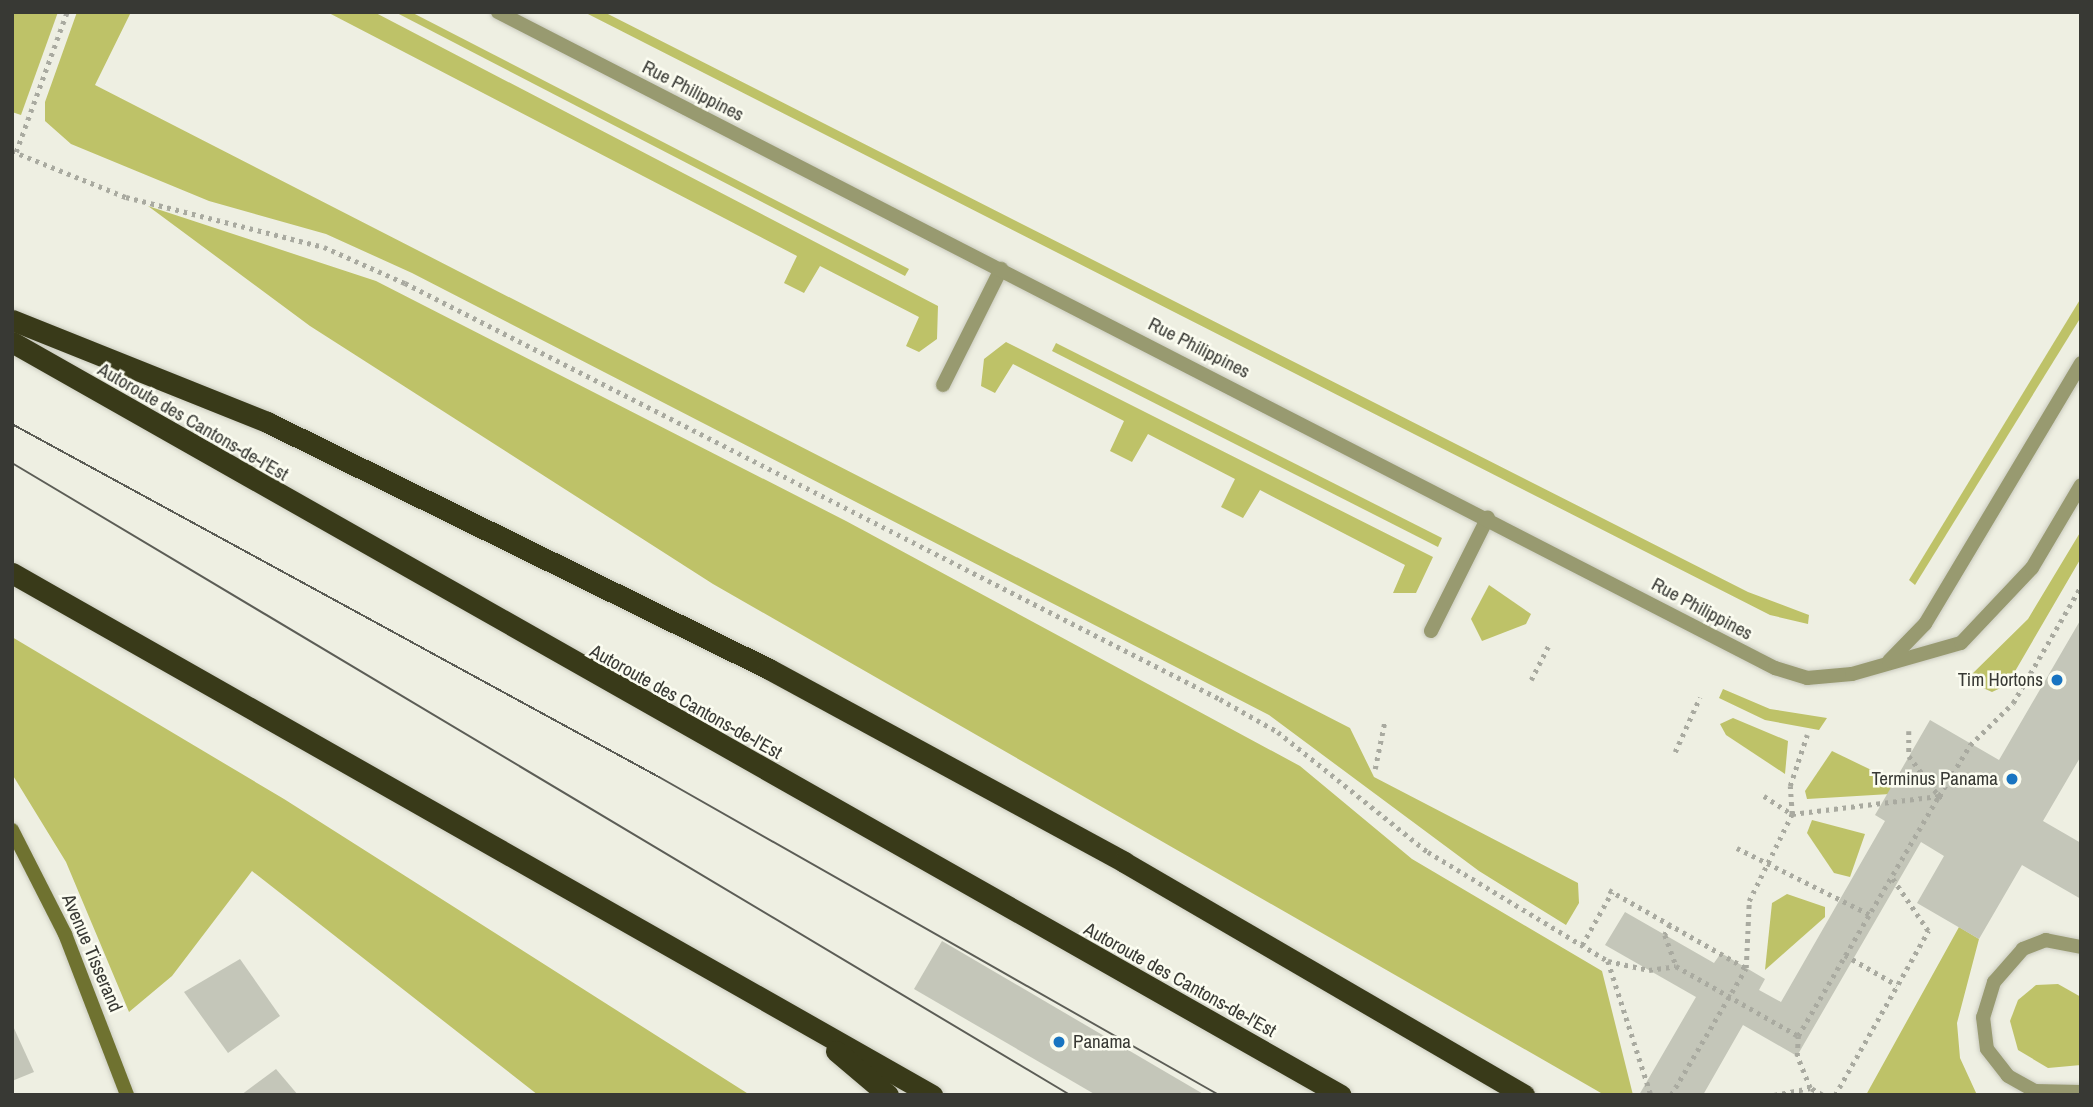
<!DOCTYPE html>
<style>
body{margin:0}
#map{position:relative;width:2093px;height:1107px;overflow:hidden;background:#eeefe2;font-family:"Archivo Narrow",sans-serif}
div>[style]{position:absolute}
.green>*{inset:0;background:#bec268}
.building>*{inset:0;background:#c4c6b9}
.path>*{height:4.5px;margin-top:-2.25px;transform-origin:0;background:repeating-linear-gradient(90deg,#a9aaa0 0 3.5px,transparent 0 8.5px)}
.roads{filter:drop-shadow(0 0 2px #cacbbf) drop-shadow(0 0 2px #cacbbf)}
.lane>*{height:14px;margin:-7px;padding:0 7px;transform-origin:7px;border-radius:7px;background:#989a70}
.street>*{height:14px;margin:-7px;padding:0 7px;transform-origin:7px;border-radius:7px;background:#989a70}
.secondary>*{height:14px;margin:-7px;padding:0 7px;transform-origin:7px;border-radius:7px;background:#6f7230}
.highway>*{height:21px;margin:-10.5px;padding:0 10.5px;transform-origin:10.5px;border-radius:10.5px;background:#393a19}
.tram>*{height:2px;margin:-1px;padding:0 1px;transform-origin:1px;border-radius:1px;background:#5c5d56}
.dots>*{width:19px;height:19px;translate:-50% -50%;box-sizing:border-box;border:4px solid #fbfcf0;border-radius:50%}
span{translate:-50% -50%;white-space:nowrap;text-align:center;line-height:1.15;-webkit-text-stroke:5px #fbfcf0;paint-order:stroke}
.street-label{font-size:19px;color:#383934}
.poi-label{font-size:19px;color:#383934}
.right{translate:-100% -50%;text-align:right}
.left{translate:0 -50%;text-align:left}
.frame{position:absolute;inset:0;border:14px solid #383934;pointer-events:none}
</style>
<div id="map">
<div class="green">
<div style="clip-path:polygon(12px 12px,58px 12px,21px 115px,12px 112px)"></div>
<div style="clip-path:polygon(77px 12px,131px 12px,95px 85px,1350px 728px,1374px 777px,1578px 883px,1579px 903px,1566px 925px,1479px 871px,1269px 715px,412px 273px,326px 234px,209px 201px,71px 144px,45px 121px,45px 102px)"></div>
<div style="clip-path:polygon(327px 12px,374px 12px,938px 306px,937px 339px,919px 352px,906px 346px,919px 317px,820px 266px,804px 293px,784px 283px,797px 256px)"></div>
<div style="clip-path:polygon(395px 12px,411px 12px,909px 269px,905px 276px)"></div>
<div style="clip-path:polygon(584px 12px,604px 12px,1748px 592px,1809px 615px,1808px 624px,1770px 615px)"></div>
<div style="clip-path:polygon(148px 206px,376px 281px,846px 521px,1300px 766px,1412px 859px,1602px 971px,1633px 1095px,1601px 1093px,713px 584px,310px 326px)"></div>
<div style="clip-path:polygon(2081px 298px,2081px 317px,1915px 585px,1909px 580px)"></div>
<div style="clip-path:polygon(1006px 342px,1433px 557px,1416px 593px,1393px 593px,1405px 565px,1260px 490px,1243px 518px,1221px 507px,1235px 479px,1148px 434px,1132px 462px,1110px 451px,1124px 421px,1013px 364px,995px 393px,981px 386px,984px 359px)"></div>
<div style="clip-path:polygon(1056px 343px,1442px 538px,1438px 547px,1052px 351px)"></div>
<div style="clip-path:polygon(2081px 531px,2081px 558px,2007px 685px,1992px 692px,1974px 684px,1969px 677px,2028px 619px)"></div>
<div style="clip-path:polygon(1489px 585px,1531px 614px,1526px 624px,1482px 641px,1471px 619px)"></div>
<div style="clip-path:polygon(12px 637px,284px 799px,750px 1095px,538px 1095px,252px 871px,172px 976px,129px 1012px,66px 862px,12px 774px)"></div>
<div style="clip-path:polygon(1723px 689px,1770px 709px,1827px 718px,1819px 730px,1765px 720px,1719px 698px)"></div>
<div style="clip-path:polygon(1733px 718px,1788px 741px,1785px 774px,1726px 735px,1720px 724px)"></div>
<div style="clip-path:polygon(1832px 751px,1892px 780px,1890px 794px,1807px 799px,1805px 791px)"></div>
<div style="clip-path:polygon(1812px 820px,1865px 834px,1850px 877px,1834px 873px,1807px 833px)"></div>
<div style="clip-path:polygon(1787px 894px,1825px 907px,1825px 917px,1765px 970px,1772px 903px)"></div>
<div style="clip-path:polygon(1959px 927px,1979px 939px,1957px 1023px,1960px 1058px,1977px 1095px,1866px 1095px)"></div>
<div style="clip-path:polygon(2058px 984px,2081px 997px,2081px 1065px,2048px 1068px,2018px 1050px,2010px 1021px,2018px 1000px,2036px 985px)"></div>
</div>
<div class="building">
<div style="clip-path:polygon(2081px 619px,2081px 756px,2043px 821px,2081px 843px,2081px 899px,2022px 865px,1979px 939px,1917px 903px,1944px 856px,1921px 842px,1797px 1056px,1743px 1025px,1703px 1095px,1639px 1095px,1696px 997px,1605px 945px,1625px 912px,1714px 963px,1721px 953px,1765px 979px,1759px 990px,1781px 1002px,1885px 821px,1875px 815px,1930px 720px,1999px 760px)"></div>
<div style="clip-path:polygon(942px 941px,1205px 1095px,1096px 1095px,914px 989px)"></div>
<div style="clip-path:polygon(240px 959px,280px 1016px,228px 1053px,184px 992px)"></div>
<div style="clip-path:polygon(12px 1024px,34px 1072px,12px 1081px)"></div>
<div style="clip-path:polygon(276px 1069px,298px 1095px,241px 1095px)"></div>
</div>
<div class="path">
<div style="left:12px;top:151px;width:123px;rotate:22deg"></div>
<div style="left:126px;top:197px;width:204px;rotate:14.2deg"></div>
<div style="left:324px;top:247px;width:89px;rotate:24deg"></div>
<div style="left:405px;top:283px;width:915px;rotate:27.04deg"></div>
<div style="left:1220px;top:699px;width:67px;rotate:29.6deg"></div>
<div style="left:1278px;top:732px;width:192px;rotate:38.7deg"></div>
<div style="left:1428px;top:852px;width:210px;rotate:31.2deg"></div>
<div style="left:1608px;top:961px;width:141px;rotate:72.2deg"></div>
<div style="left:16px;top:152px;width:149px;rotate:-70deg"></div>
<div style="left:1531px;top:680px;width:38px;rotate:-63deg"></div>
<div style="left:1909px;top:731px;width:25px;rotate:90deg"></div>
<div style="left:1909px;top:756px;width:50px;rotate:53.1deg"></div>
<div style="left:1675px;top:752px;width:60px;rotate:-65.6deg"></div>
<div style="left:1375px;top:769px;width:50px;rotate:-78.5deg"></div>
<div style="left:1764px;top:796px;width:33px;rotate:33deg"></div>
<div style="left:1792px;top:814px;width:148px;rotate:-7deg"></div>
<div style="left:1939px;top:796px;width:60px;rotate:-58.7deg"></div>
<div style="left:1970px;top:745px;width:60px;rotate:-44.3deg"></div>
<div style="left:2013px;top:703px;width:135px;rotate:-59.8deg"></div>
<div style="left:1737px;top:848px;width:148px;rotate:26.6deg"></div>
<div style="left:1609px;top:890px;width:158px;rotate:29.7deg"></div>
<div style="left:1670px;top:925px;width:11px;rotate:117deg"></div>
<div style="left:1665px;top:935px;width:33px;rotate:70deg"></div>
<div style="left:1676px;top:966px;width:141px;rotate:29.8deg"></div>
<div style="left:1582px;top:945px;width:61px;rotate:-60.5deg"></div>
<div style="left:1845px;top:955px;width:60px;rotate:30deg"></div>
<div style="left:1608px;top:961px;width:42px;rotate:12.4deg"></div>
<div style="left:1649px;top:970px;width:27px;rotate:-8deg"></div>
<div style="left:1671px;top:1095px;width:147px;rotate:-59.4deg"></div>
<div style="left:1746px;top:968px;width:67px;rotate:-87.4deg"></div>
<div style="left:1749px;top:901px;width:97px;rotate:-63.7deg"></div>
<div style="left:1792px;top:814px;width:28px;rotate:-94deg"></div>
<div style="left:1790px;top:786px;width:54px;rotate:-71.6deg"></div>
<div style="left:1774px;top:1095px;width:37px;rotate:-11deg"></div>
<div style="left:1822px;top:1095px;width:14px;rotate:-150deg"></div>
<div style="left:1810px;top:1088px;width:35px;rotate:-112deg"></div>
<div style="left:1797px;top:1056px;width:20px;rotate:-87deg"></div>
<div style="left:1798px;top:1036px;width:278px;rotate:-59.6deg"></div>
<div style="left:1939px;top:796px;width:8px;rotate:23deg"></div>
<div style="left:1835px;top:1095px;width:189px;rotate:-60.4deg"></div>
<div style="left:1928px;top:931px;width:64px;rotate:-124.2deg"></div>
</div>
<div class="roads">
<div class="lane">
<div style="left:943px;top:385px;width:130px;rotate:-63.4deg"></div>
<div style="left:1431px;top:631px;width:127px;rotate:-63.4deg"></div>
<div style="left:2081px;top:947px;width:36px;rotate:-169deg"></div>
<div style="left:2046px;top:940px;width:25px;rotate:159deg"></div>
<div style="left:2023px;top:949px;width:44px;rotate:131.3deg"></div>
<div style="left:1994px;top:982px;width:37px;rotate:107deg"></div>
<div style="left:1983px;top:1017px;width:32px;rotate:83deg"></div>
<div style="left:1987px;top:1049px;width:34px;rotate:52deg"></div>
<div style="left:2008px;top:1076px;width:31px;rotate:29deg"></div>
<div style="left:2035px;top:1091px;width:46px;rotate:1.2deg"></div>
</div>
<div class="street">
<div style="left:498px;top:12px;width:1436px;rotate:27.19deg"></div>
<div style="left:1775px;top:668px;width:34px;rotate:17deg"></div>
<div style="left:1807px;top:678px;width:45px;rotate:-5.1deg"></div>
<div style="left:1852px;top:674px;width:113px;rotate:-15.9deg"></div>
<div style="left:1961px;top:643px;width:103px;rotate:-46.6deg"></div>
<div style="left:2032px;top:568px;width:96px;rotate:-59.4deg"></div>
<div style="left:1889px;top:661px;width:52px;rotate:-45.8deg"></div>
<div style="left:1925px;top:624px;width:304px;rotate:-59.1deg"></div>
</div>
<div class="secondary">
<div style="left:12px;top:830px;width:117px;rotate:63deg"></div>
<div style="left:65px;top:934px;width:173px;rotate:68.9deg"></div>
</div>
<div class="highway">
<div style="left:12px;top:320px;width:275px;rotate:21.8deg"></div>
<div style="left:267px;top:422px;width:559px;rotate:26.2deg"></div>
<div style="left:769px;top:669px;width:404px;rotate:28.5deg"></div>
<div style="left:1124px;top:862px;width:463px;rotate:30.2deg"></div>
<div style="left:12px;top:342px;width:1527px;rotate:29.54deg"></div>
<div style="left:12px;top:573px;width:1058px;rotate:29.57deg"></div>
<div style="left:836px;top:1051px;width:68px;rotate:40.2deg"></div>
</div>
</div>
<div class="tram">
<div style="left:12px;top:424px;width:737px;rotate:28.62deg"></div>
<div style="left:659px;top:777px;width:644px;rotate:29.59deg"></div>
<div style="left:12px;top:463px;width:1232px;rotate:30.85deg"></div>
</div>
<div class="dots">
<div style="left:2057px;top:680px;background:#1874c1"></div>
<div style="left:2012px;top:779px;background:#1874c1"></div>
<div style="left:1059px;top:1042px;background:#1874c1"></div>
</div>
<div class="street-label">
<span style="left:693px;top:91px;rotate:27deg">Rue Philippines</span>
<span style="left:1199px;top:348px;rotate:27deg">Rue Philippines</span>
<span style="left:193px;top:422px;rotate:30deg">Autoroute des Cantons-de-l'Est</span>
<span style="left:1702px;top:609px;rotate:28deg">Rue Philippines</span>
<span style="left:686px;top:702px;rotate:29deg">Autoroute des Cantons-de-l'Est</span>
<span style="left:92px;top:953px;rotate:67deg">Avenue Tisserand</span>
<span style="left:1180px;top:980px;rotate:29deg">Autoroute des Cantons-de-l'Est</span>
</div>
<div class="poi-label">
<span class="right" style="left:2043px;top:680px">Tim Hortons</span>
<span class="right" style="left:1998px;top:779px">Terminus Panama</span>
<span class="left" style="left:1073px;top:1042px">Panama</span>
</div>
<div class="frame"></div>
</div>
